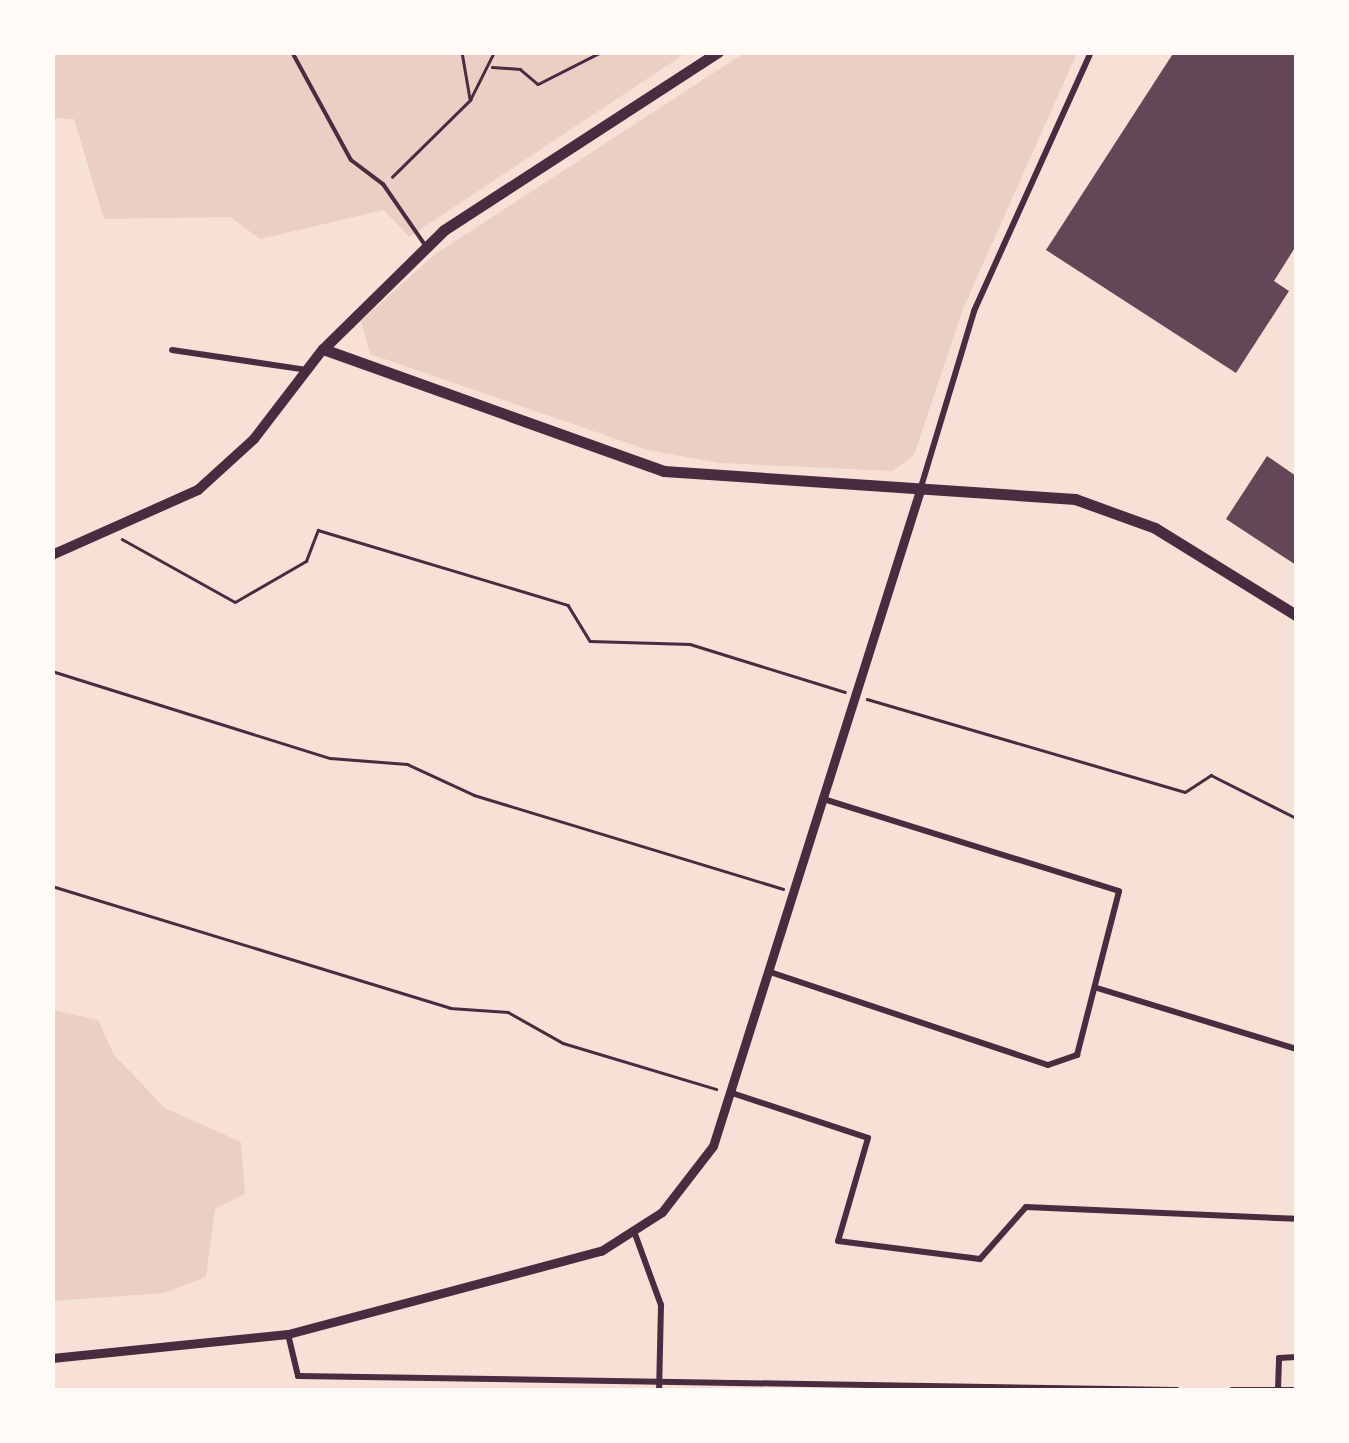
<!DOCTYPE html>
<style>
body{margin:0}
#map{position:relative;width:1349px;height:1443px;overflow:hidden;background:#f7e1d7;font-family:"IBM Plex Sans",sans-serif}
div>[style]{position:absolute}
.green>*{inset:0;background:#ebcfc5}
.building>*{inset:0;background:#644757}
.path>*{height:2.5px;margin:-1.25px;padding:0 1.25px;transform-origin:1.25px;border-radius:1.25px;background:#4a2c40}
.service>*{height:4px;margin:-2px;padding:0 2px;transform-origin:2px;border-radius:2px;background:#4a2c40}
.minor>*{height:6px;margin:-3px;padding:0 3px;transform-origin:3px;border-radius:3px;background:#4a2c40}
.tertiary>*{height:9px;margin:-4.5px;padding:0 4.5px;transform-origin:4.5px;border-radius:4.5px;background:#4a2c40}
.secondary>*{height:10px;margin:-5px;padding:0 5px;transform-origin:5px;border-radius:5px;background:#4a2c40}
.primary>*{height:11px;margin:-5.5px;padding:0 5.5px;transform-origin:5.5px;border-radius:5.5px;background:#4a2c40}
span{translate:-50% -50%;white-space:nowrap;text-align:center;line-height:1.15;-webkit-text-stroke:8px #fffaf5;paint-order:stroke}
.frame{position:absolute;inset:0;border:55px solid #fffaf5;pointer-events:none}
</style>
<div id="map">
<div class="green">
<div style="clip-path:polygon(53px 53px,686px 53px,409px 237px,384px 210px,260px 239px,230px 217px,104px 219px,74px 119px,53px 118px)"></div>
<div style="clip-path:polygon(744px 53px,1077px 53px,963px 309px,914px 455px,893px 471px,719px 463px,648px 450px,370px 354px,361px 321px,434px 255px)"></div>
<div style="clip-path:polygon(53px 1010px,98px 1020px,114px 1055px,165px 1108px,241px 1142px,245px 1194px,215px 1209px,206px 1277px,164px 1293px,53px 1301px)"></div>
</div>
<div class="building">
<div style="clip-path:polygon(1174px 52px,1296px 52px,1296px 246px,1274px 281px,1289px 291px,1236px 373px,1046px 250px)"></div>
<div style="clip-path:polygon(1267px 456px,1296px 476px,1296px 565px,1226px 519px)"></div>
</div>
<div class="path">
<div style="left:462px;top:52px;width:48px;rotate:80.3deg"></div>
<div style="left:492px;top:67px;width:28px;rotate:4deg"></div>
<div style="left:520px;top:69px;width:23px;rotate:40deg"></div>
<div style="left:538px;top:84px;width:71px;rotate:-26.9deg"></div>
<div style="left:392px;top:177px;width:110px;rotate:-44.6deg"></div>
<div style="left:470px;top:100px;width:54px;rotate:-63.4deg"></div>
<div style="left:122px;top:539px;width:129px;rotate:29.1deg"></div>
<div style="left:235px;top:602px;width:82px;rotate:-30deg"></div>
<div style="left:306px;top:561px;width:33px;rotate:-69deg"></div>
<div style="left:318px;top:530px;width:261px;rotate:16.7deg"></div>
<div style="left:568px;top:605px;width:42px;rotate:58.6deg"></div>
<div style="left:590px;top:641px;width:100px;rotate:1.7deg"></div>
<div style="left:690px;top:644px;width:162px;rotate:17.2deg"></div>
<div style="left:52px;top:671px;width:291px;rotate:17.4deg"></div>
<div style="left:330px;top:758px;width:77px;rotate:4.5deg"></div>
<div style="left:407px;top:764px;width:74px;rotate:24.8deg"></div>
<div style="left:474px;top:795px;width:323px;rotate:16.9deg"></div>
<div style="left:867px;top:699px;width:331px;rotate:16.3deg"></div>
<div style="left:1185px;top:792px;width:31px;rotate:-33deg"></div>
<div style="left:1211px;top:775px;width:95px;rotate:26.8deg"></div>
<div style="left:52px;top:886px;width:416px;rotate:17deg"></div>
<div style="left:450px;top:1008px;width:58px;rotate:3.9deg"></div>
<div style="left:508px;top:1012px;width:63px;rotate:29.4deg"></div>
<div style="left:563px;top:1043px;width:160px;rotate:16.7deg"></div>
</div>
<div class="service">
<div style="left:292px;top:52px;width:123px;rotate:61.4deg"></div>
<div style="left:351px;top:160px;width:40px;rotate:37deg"></div>
<div style="left:383px;top:184px;width:74px;rotate:55.5deg"></div>
</div>
<div class="minor">
<div style="left:172px;top:350px;width:136px;rotate:8.4deg"></div>
<div style="left:921px;top:487px;width:184px;rotate:-73.2deg"></div>
<div style="left:974px;top:311px;width:284px;rotate:-65.7deg"></div>
<div style="left:770px;top:972px;width:293px;rotate:18.5deg"></div>
<div style="left:1048px;top:1065px;width:31px;rotate:-19deg"></div>
<div style="left:1077px;top:1055px;width:169px;rotate:-75.6deg"></div>
<div style="left:1119px;top:891px;width:310px;rotate:-162.7deg"></div>
<div style="left:1097px;top:988px;width:208px;rotate:17deg"></div>
<div style="left:732px;top:1093px;width:143px;rotate:18.3deg"></div>
<div style="left:868px;top:1138px;width:107px;rotate:106.2deg"></div>
<div style="left:838px;top:1241px;width:143px;rotate:7.2deg"></div>
<div style="left:980px;top:1259px;width:69px;rotate:-48.5deg"></div>
<div style="left:1026px;top:1207px;width:270px;rotate:2.5deg"></div>
<div style="left:635px;top:1234px;width:76px;rotate:69.9deg"></div>
<div style="left:661px;top:1305px;width:85px;rotate:91.3deg"></div>
<div style="left:288px;top:1334px;width:43px;rotate:76.6deg"></div>
<div style="left:298px;top:1376px;width:879px;rotate:0.91deg"></div>
<div style="left:1278px;top:1389px;width:31px;rotate:-88deg"></div>
<div style="left:1279px;top:1358px;width:17px;rotate:-3deg"></div>
<div style="left:1232px;top:1390px;width:61px"></div>
</div>
<div class="tertiary">
<div style="left:52px;top:1358px;width:237px;rotate:-5.8deg"></div>
<div style="left:288px;top:1334px;width:324px;rotate:-14.9deg"></div>
<div style="left:601px;top:1251px;width:72px;rotate:-32.6deg"></div>
<div style="left:662px;top:1212px;width:83px;rotate:-52.3deg"></div>
<div style="left:713px;top:1146px;width:691px;rotate:-72.48deg"></div>
</div>
<div class="secondary">
<div style="left:52px;top:555px;width:160px;rotate:-24deg"></div>
<div style="left:198px;top:490px;width:76px;rotate:-42.3deg"></div>
<div style="left:254px;top:439px;width:113px;rotate:-52.5deg"></div>
</div>
<div class="primary">
<div style="left:718px;top:52px;width:327px;rotate:147deg"></div>
<div style="left:444px;top:230px;width:170px;rotate:135.5deg"></div>
<div style="left:323px;top:349px;width:362px;rotate:19.7deg"></div>
<div style="left:664px;top:471px;width:412px;rotate:3.9deg"></div>
<div style="left:1075px;top:499px;width:85px;rotate:19.9deg"></div>
<div style="left:1155px;top:528px;width:166px;rotate:31.7deg"></div>
</div>
<div class="frame"></div>
</div>
